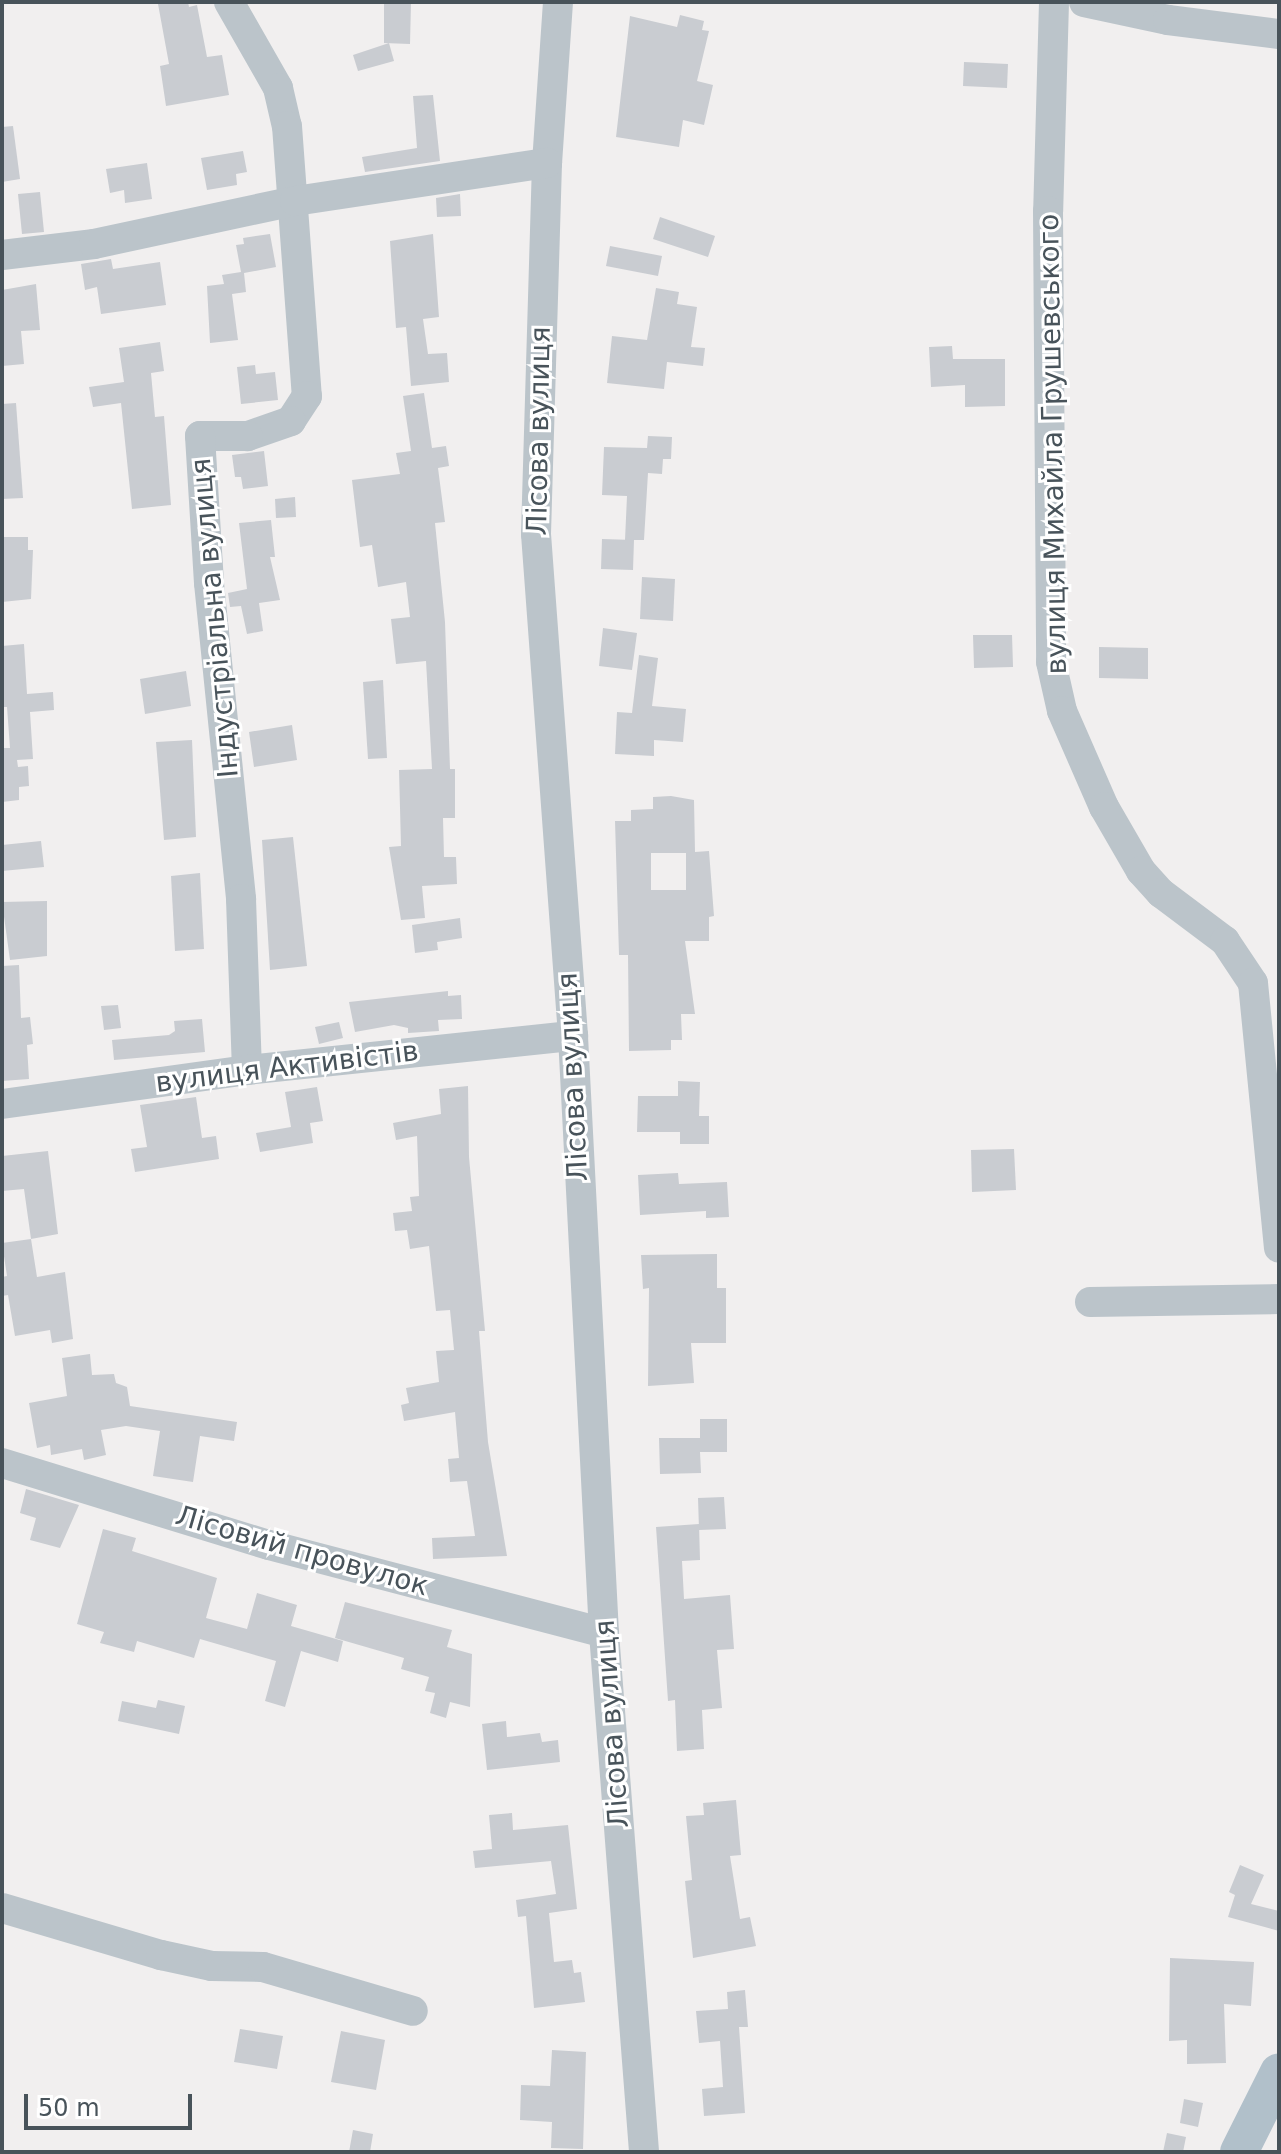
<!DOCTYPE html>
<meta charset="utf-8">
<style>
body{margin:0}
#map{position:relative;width:1281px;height:2154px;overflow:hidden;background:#f1efef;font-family:"DejaVu Sans",sans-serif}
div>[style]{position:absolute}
.building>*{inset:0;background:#c9ccd1}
.minor>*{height:30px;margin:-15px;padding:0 15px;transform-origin:15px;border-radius:15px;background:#bbc4ca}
.major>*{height:38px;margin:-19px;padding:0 19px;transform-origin:19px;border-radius:19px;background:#b1c0ca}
span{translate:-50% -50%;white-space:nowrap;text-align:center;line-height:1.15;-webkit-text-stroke:6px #fff;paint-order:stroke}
.street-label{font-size:28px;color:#48535a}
.frame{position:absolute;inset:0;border:4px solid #48535a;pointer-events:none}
.scale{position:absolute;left:24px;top:2094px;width:168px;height:36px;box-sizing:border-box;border:4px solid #48535a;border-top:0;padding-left:10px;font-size:24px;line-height:28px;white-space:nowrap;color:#48535a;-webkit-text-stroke:6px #fff;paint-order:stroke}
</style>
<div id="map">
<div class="building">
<div style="clip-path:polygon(188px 2px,189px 7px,197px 5px,207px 57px,222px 55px,229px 95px,166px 106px,160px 66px,169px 64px,158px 4px)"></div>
<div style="clip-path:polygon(384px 2px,411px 2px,410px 44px,384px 43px)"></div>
<div style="clip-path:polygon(680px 15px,704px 21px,702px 30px,709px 31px,697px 81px,713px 85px,704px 125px,683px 120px,679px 147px,616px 137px,630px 16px,677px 27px)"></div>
<div style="clip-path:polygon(389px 43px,394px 61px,358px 71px,353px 55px)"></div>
<div style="clip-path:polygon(964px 62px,1008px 64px,1007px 88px,963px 86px)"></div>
<div style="clip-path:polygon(433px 95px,440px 161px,365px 172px,362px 157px,417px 148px,413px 96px)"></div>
<div style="clip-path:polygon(13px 126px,20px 179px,2px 182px,2px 127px)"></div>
<div style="clip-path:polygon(243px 151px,247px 172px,236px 174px,237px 185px,207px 190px,201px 158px)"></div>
<div style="clip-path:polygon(147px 163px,152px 199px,125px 203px,124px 190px,110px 193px,106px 169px)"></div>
<div style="clip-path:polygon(40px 192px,44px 232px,22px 234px,18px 194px)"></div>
<div style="clip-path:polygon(460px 194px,461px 216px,437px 217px,436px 198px)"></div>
<div style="clip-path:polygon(660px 217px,715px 236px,708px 257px,653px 239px)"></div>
<div style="clip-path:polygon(270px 234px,276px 267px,244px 273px,246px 292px,232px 294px,238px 340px,210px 343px,207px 286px,224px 284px,222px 275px,241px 272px,236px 245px,244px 244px,243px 238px)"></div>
<div style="clip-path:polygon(433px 234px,439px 317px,423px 319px,428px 354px,447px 353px,449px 382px,411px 386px,406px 327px,396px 328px,390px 241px)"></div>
<div style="clip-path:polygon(610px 246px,662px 256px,658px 276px,606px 266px)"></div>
<div style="clip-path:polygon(111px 259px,113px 269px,160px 262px,166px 305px,101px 314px,97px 287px,85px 290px,81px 264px)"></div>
<div style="clip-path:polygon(36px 284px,40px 330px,21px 331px,24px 364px,2px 366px,2px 290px)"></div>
<div style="clip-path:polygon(656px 288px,679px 292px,677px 304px,697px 307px,691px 347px,705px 348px,703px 366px,667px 362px,664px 389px,607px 383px,612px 336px,647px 340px)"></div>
<div style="clip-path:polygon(160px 342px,164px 371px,151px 373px,155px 417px,164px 416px,171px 505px,132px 509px,121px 403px,93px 407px,89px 387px,124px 382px,119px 348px)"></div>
<div style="clip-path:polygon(952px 346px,953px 359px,1005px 359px,1005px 406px,965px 407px,965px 385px,931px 387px,929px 347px)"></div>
<div style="clip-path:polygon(255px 365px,256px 374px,275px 372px,278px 400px,241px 404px,237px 367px)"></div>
<div style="clip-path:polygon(424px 393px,432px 448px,446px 446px,449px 466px,438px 468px,445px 522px,435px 523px,445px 622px,450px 769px,455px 769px,455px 818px,443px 818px,444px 857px,456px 857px,457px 884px,422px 886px,425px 918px,401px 920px,389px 847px,401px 846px,399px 770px,432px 769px,426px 661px,396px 664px,391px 619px,410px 617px,406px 582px,378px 587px,372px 545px,360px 547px,352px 480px,400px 474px,396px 453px,411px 451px,403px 396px)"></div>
<div style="clip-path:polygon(16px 403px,23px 498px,2px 499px,2px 404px)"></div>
<div style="clip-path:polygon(648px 436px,672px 437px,671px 459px,663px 459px,662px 474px,648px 473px,644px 540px,625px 540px,627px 496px,602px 495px,604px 447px,647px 448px)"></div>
<div style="clip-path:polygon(264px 451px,268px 486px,243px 489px,241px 477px,235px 477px,232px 455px)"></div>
<div style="clip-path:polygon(295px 497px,296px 517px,276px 518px,275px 499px)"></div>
<div style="clip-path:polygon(271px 520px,275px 557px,270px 557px,280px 600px,259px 603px,263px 631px,247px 634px,241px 606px,230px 607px,228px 593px,247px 589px,239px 523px)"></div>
<div style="clip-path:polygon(2px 537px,28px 537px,28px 550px,33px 550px,31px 599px,2px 602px)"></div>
<div style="clip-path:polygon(602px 539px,634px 540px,633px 570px,601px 569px)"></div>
<div style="clip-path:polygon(642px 577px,675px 579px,673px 621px,640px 619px)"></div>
<div style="clip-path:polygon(603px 628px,637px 633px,632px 670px,599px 666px)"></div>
<div style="clip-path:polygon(973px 635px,1012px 635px,1013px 667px,974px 668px)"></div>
<div style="clip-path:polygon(24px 644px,27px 694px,53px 692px,54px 710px,30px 712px,33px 759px,17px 760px,18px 767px,28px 766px,29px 786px,19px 787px,19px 800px,2px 802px,2px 748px,10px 748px,7px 707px,2px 707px,2px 646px)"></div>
<div style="clip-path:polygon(1099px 647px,1148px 648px,1148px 679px,1099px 678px)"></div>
<div style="clip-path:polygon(639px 655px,658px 658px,652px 706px,686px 709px,683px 742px,654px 740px,654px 756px,615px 754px,617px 712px,632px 713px)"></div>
<div style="clip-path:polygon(186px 671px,191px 706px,145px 714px,140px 679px)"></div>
<div style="clip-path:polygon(383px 680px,387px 758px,368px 759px,363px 682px)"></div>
<div style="clip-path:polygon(292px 725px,297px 760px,254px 767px,249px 732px)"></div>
<div style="clip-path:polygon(192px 740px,196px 837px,164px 840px,156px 742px)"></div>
<div style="clip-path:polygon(evenodd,671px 796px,694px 800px,695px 852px,709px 851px,714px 916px,709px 917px,709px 941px,685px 941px,695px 1014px,681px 1014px,682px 1040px,671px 1040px,671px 1050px,629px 1051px,628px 955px,619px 955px,615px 821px,631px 821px,631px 810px,653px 809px,653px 797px,671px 796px,651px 853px,686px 853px,686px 890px,651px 890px,651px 853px)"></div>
<div style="clip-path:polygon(293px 837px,307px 966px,270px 970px,262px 840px)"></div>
<div style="clip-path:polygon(41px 841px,44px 867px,2px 871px,2px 845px)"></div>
<div style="clip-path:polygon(200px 873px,204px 949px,175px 951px,171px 876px)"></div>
<div style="clip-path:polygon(47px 901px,47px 956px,10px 960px,2px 902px)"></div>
<div style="clip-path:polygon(460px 918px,462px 938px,437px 942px,438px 950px,415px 953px,412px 925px)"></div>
<div style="clip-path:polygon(19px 965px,21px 1018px,30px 1017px,33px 1044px,27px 1045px,29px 1079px,2px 1081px,2px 966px)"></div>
<div style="clip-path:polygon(448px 991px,448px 996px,461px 995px,462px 1019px,438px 1020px,439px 1031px,408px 1033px,408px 1028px,394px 1025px,355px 1032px,349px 1002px)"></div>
<div style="clip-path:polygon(118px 1005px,121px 1028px,104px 1030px,101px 1006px)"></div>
<div style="clip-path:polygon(202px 1019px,205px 1052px,114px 1060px,112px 1040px,169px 1035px,175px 1031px,174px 1021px)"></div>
<div style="clip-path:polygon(339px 1022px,343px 1038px,319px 1044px,315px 1027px)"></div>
<div style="clip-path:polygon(678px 1081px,700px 1082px,699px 1116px,709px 1116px,709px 1144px,680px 1144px,680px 1132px,637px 1132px,638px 1096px,678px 1096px)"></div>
<div style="clip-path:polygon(468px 1086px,469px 1157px,485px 1331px,479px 1331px,488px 1442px,507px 1556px,433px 1559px,432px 1538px,475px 1536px,467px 1481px,450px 1482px,448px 1459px,459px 1458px,455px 1412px,404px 1421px,401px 1405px,409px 1403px,406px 1388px,439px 1382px,436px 1351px,454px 1350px,450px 1310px,436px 1311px,429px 1246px,410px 1249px,407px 1230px,395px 1231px,393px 1213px,412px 1211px,410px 1197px,419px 1196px,417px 1136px,396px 1140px,393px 1123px,441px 1114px,439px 1089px)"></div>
<div style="clip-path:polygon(317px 1087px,323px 1121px,310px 1123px,313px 1143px,260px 1152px,256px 1133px,291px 1127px,285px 1092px)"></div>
<div style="clip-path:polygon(196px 1097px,202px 1138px,216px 1136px,219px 1159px,135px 1172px,131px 1149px,147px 1147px,140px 1105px)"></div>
<div style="clip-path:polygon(1014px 1149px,1016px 1190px,972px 1192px,971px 1150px)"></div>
<div style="clip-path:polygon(48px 1151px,58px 1234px,31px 1239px,24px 1189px,2px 1191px,2px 1156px)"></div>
<div style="clip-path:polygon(678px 1173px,679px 1184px,727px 1182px,729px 1217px,706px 1218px,706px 1211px,640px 1215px,638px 1175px)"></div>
<div style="clip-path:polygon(31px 1239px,37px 1277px,65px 1272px,73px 1339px,52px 1343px,50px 1330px,15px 1336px,8px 1295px,2px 1296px,2px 1277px,7px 1276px,2px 1243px)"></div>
<div style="clip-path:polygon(717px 1254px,717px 1288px,726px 1288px,726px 1343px,691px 1343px,694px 1383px,648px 1386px,649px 1288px,643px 1289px,641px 1255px)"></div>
<div style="clip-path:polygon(90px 1354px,92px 1375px,114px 1374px,116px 1383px,127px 1387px,130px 1406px,237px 1422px,234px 1441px,200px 1436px,193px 1482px,153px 1476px,160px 1431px,126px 1426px,101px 1430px,106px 1455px,84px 1460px,82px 1449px,51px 1455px,50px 1445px,37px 1448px,29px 1403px,67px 1396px,62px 1358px)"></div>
<div style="clip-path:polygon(700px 1419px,727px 1419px,727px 1452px,700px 1452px,701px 1473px,660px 1474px,659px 1438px,700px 1438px,700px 1443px)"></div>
<div style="clip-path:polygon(26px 1489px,79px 1505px,60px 1548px,30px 1540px,36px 1518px,20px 1513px)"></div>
<div style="clip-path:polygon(724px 1497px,726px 1529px,699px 1530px,698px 1498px)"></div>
<div style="clip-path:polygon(699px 1524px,700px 1560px,682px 1561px,684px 1599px,730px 1595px,734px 1649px,717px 1650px,722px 1708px,702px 1710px,704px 1749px,677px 1751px,675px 1700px,668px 1701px,656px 1527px)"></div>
<div style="clip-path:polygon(103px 1529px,136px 1538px,132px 1551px,217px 1578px,206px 1618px,247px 1629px,257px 1593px,297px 1605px,291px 1626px,343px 1641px,338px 1662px,301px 1651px,285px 1707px,265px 1701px,276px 1661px,200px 1639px,194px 1658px,137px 1641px,134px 1652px,100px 1643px,104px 1632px,77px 1624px)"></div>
<div style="clip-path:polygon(345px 1602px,452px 1630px,447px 1647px,472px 1654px,470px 1707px,450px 1702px,446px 1718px,430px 1713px,435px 1693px,425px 1691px,429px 1677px,401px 1669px,404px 1658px,335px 1638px)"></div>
<div style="clip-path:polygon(158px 1700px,185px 1706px,179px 1734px,118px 1721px,122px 1701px,156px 1708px)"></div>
<div style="clip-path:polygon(506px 1721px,507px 1737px,540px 1733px,542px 1742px,558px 1740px,560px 1762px,487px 1770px,482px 1724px)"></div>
<div style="clip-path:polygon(736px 1800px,741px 1855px,730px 1856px,740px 1919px,750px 1917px,756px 1946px,693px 1958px,685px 1881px,692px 1880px,686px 1816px,704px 1815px,703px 1803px)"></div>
<div style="clip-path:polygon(512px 1813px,513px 1830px,568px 1825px,577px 1909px,549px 1913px,554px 1962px,572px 1960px,574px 1973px,581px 1972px,585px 2002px,534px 2008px,526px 1916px,518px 1917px,516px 1900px,556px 1894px,551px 1861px,475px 1868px,473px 1851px,492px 1849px,489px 1815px)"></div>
<div style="clip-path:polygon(1240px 1865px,1264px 1875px,1251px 1904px,1279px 1911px,1279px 1931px,1228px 1917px,1235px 1895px,1229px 1892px)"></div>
<div style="clip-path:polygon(1170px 1958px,1254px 1962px,1251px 2006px,1224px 2004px,1226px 2063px,1187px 2064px,1187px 2040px,1169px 2041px)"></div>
<div style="clip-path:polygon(745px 1990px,748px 2027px,739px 2027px,745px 2113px,704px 2116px,702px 2089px,723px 2087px,720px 2041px,699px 2043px,696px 2011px,728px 2009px,727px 1992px)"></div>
<div style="clip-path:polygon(240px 2029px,283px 2036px,277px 2069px,234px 2062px)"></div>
<div style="clip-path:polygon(341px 2031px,385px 2040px,376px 2090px,331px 2082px)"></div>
<div style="clip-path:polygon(552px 2050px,586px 2052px,583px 2149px,551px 2148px,552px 2122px,520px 2120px,521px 2085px,550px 2086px)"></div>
<div style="clip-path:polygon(1184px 2099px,1203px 2103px,1198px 2127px,1180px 2123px)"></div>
<div style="clip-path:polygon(353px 2130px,373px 2134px,370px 2152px,349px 2152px)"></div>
<div style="clip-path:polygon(1167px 2133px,1186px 2137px,1183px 2152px,1163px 2152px)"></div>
</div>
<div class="minor">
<div style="left:229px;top:2px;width:99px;rotate:60.3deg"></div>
<div style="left:278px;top:88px;width:39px;rotate:77deg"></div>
<div style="left:287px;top:126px;width:271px;rotate:85.8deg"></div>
<div style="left:307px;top:396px;width:30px;rotate:123deg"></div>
<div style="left:291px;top:421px;width:46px;rotate:160.8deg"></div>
<div style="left:248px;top:436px;width:48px;rotate:180deg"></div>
<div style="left:200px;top:436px;width:147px;rotate:86.5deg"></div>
<div style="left:209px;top:583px;width:318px;rotate:84.2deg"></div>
<div style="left:241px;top:899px;width:171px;rotate:88deg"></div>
<div style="left:558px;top:2px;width:161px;rotate:93.9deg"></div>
<div style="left:547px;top:163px;width:371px;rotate:91.7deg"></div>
<div style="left:536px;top:534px;width:503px;rotate:85.78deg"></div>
<div style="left:573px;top:1036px;width:598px;rotate:87.03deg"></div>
<div style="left:604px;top:1633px;width:521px;rotate:85.59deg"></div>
<div style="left:1054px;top:2px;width:209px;rotate:91.6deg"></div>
<div style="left:1048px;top:211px;width:451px;rotate:89.6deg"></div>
<div style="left:1051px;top:662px;width:50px;rotate:77.3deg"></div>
<div style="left:1062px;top:711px;width:105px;rotate:66.4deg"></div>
<div style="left:1104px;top:807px;width:74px;rotate:60deg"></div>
<div style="left:1141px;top:871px;width:30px;rotate:48deg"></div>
<div style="left:1161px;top:893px;width:80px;rotate:36.9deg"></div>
<div style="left:1225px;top:941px;width:50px;rotate:56.3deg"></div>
<div style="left:1253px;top:983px;width:266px;rotate:84.4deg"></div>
<div style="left:1084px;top:2px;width:86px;rotate:12.1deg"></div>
<div style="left:1168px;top:20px;width:112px;rotate:7.2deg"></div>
<div style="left:2px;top:255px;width:93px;rotate:-6.8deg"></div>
<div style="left:94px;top:244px;width:206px;rotate:-12.1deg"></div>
<div style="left:295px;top:201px;width:255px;rotate:-8.6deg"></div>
<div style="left:2px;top:1104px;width:247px;rotate:-7.9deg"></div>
<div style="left:247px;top:1070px;width:328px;rotate:-6deg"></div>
<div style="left:1090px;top:1302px;width:189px;rotate:-0.9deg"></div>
<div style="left:2px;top:1463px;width:279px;rotate:17.1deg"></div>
<div style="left:269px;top:1545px;width:346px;rotate:14.7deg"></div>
<div style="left:2px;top:1908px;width:166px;rotate:16.5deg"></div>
<div style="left:161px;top:1955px;width:52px;rotate:12.2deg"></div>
<div style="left:212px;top:1966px;width:51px;rotate:1.1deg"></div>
<div style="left:263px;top:1967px;width:156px;rotate:16.3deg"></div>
</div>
<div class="major">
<div style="left:1239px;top:2152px;width:89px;rotate:-63.4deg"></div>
</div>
<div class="street-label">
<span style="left:539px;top:431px;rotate:-89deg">Лісова вулиця</span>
<span style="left:1053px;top:444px;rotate:-91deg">вулиця Михайла Грушевського</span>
<span style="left:215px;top:618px;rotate:-95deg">Індустріальна вулиця</span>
<span style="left:287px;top:1067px;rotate:-7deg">вулиця Активістів</span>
<span style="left:573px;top:1077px;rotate:-93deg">Лісова вулиця</span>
<span style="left:302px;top:1551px;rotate:16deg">Лісовий провулок</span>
<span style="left:612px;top:1724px;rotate:-94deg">Лісова вулиця</span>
</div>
<div class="frame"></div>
<div class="scale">50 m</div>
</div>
